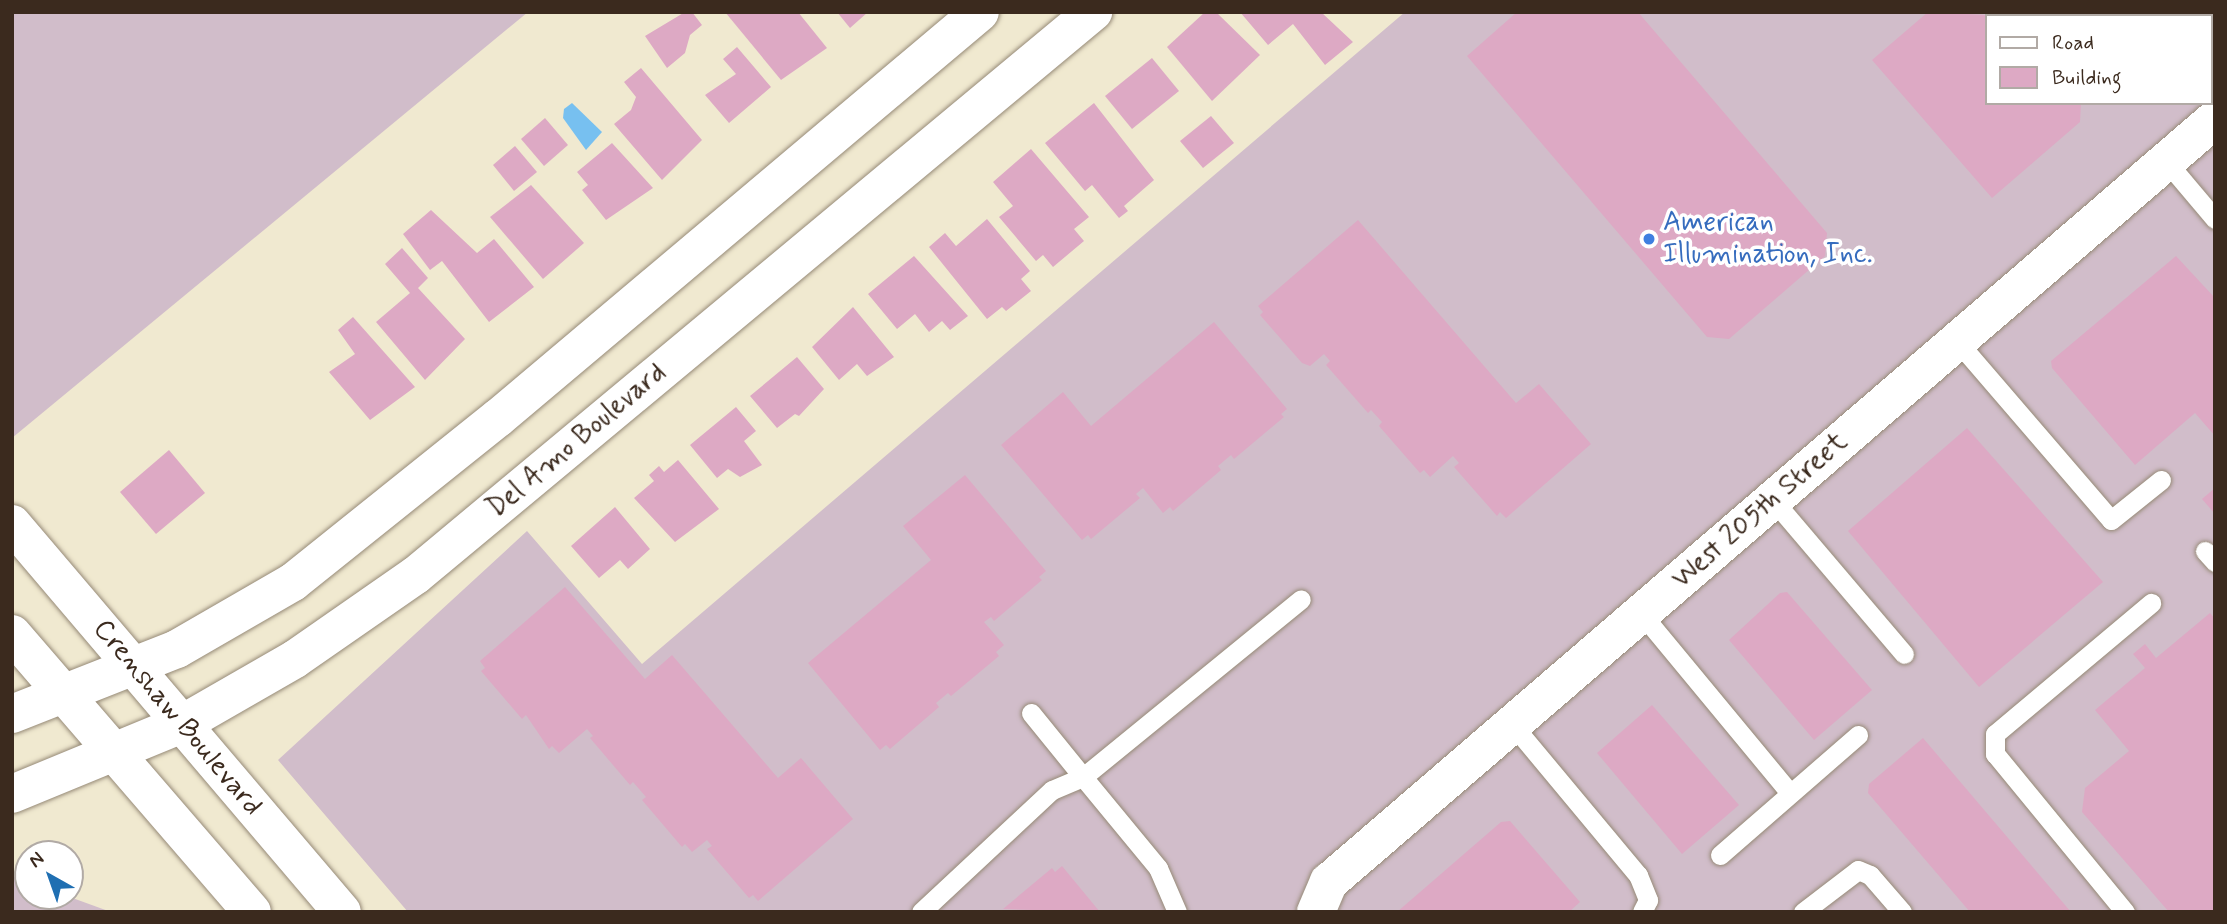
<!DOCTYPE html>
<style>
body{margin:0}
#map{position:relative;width:2227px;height:924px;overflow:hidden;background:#f0e9d0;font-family:Mynerve,sans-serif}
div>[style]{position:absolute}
.industrial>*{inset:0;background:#d1bdca}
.water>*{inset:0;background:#77c0f0}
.building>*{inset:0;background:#dda9c4}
.roads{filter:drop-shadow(0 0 2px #968a77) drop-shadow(0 0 2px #968a77)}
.service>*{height:19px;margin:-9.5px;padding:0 9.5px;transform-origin:9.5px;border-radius:9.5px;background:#fff}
.minor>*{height:38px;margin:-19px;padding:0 19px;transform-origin:19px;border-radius:19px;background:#fff}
.secondary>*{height:38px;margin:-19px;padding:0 19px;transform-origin:19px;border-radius:19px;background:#fff}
.primary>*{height:38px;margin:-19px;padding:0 19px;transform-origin:19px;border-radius:19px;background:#fff}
.dots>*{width:19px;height:19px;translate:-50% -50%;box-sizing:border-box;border:4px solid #fff;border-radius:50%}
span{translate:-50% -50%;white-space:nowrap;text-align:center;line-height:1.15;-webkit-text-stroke:7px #fff;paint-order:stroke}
.shop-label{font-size:28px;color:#366cbe}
.left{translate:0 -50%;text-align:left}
.street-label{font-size:28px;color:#3b2a1e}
.frame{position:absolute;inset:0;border:14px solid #3b2a1e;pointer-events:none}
.legend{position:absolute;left:1985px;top:14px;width:228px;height:91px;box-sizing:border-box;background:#fff;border:2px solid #b1aaa5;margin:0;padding:9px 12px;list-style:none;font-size:21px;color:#3b2a1e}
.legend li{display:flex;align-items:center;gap:14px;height:35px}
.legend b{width:35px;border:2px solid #b1aaa5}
.north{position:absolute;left:14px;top:840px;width:70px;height:70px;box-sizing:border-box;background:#fff;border:2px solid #b1aaa5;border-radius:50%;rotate:320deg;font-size:19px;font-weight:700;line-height:28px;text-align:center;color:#3b2a1e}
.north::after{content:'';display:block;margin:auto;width:24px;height:32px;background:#1f6fb2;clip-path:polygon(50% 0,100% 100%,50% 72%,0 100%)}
</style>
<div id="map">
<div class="industrial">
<div style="clip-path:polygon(12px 12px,528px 12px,12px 438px)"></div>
<div style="clip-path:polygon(evenodd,1405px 12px,2215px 12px,2215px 912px,408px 912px,278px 760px,527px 531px,642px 664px,1405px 12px,1987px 16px,2211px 16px,2211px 103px,1987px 103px,1987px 16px)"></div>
<div style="clip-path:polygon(12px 876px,28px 882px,28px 896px,67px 896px,111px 912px,12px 912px)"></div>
</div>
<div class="water">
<div style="clip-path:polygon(572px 103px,602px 132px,586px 150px,563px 118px,564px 109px)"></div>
</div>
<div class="building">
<div style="clip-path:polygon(685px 12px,692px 12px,702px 25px,690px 35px,685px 53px,667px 68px,645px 36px)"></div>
<div style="clip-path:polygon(725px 12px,798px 12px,827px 48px,781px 80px)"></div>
<div style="clip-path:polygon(837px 12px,868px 12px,850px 28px)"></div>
<div style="clip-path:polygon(1205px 12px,1216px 12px,1260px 55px,1212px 101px,1167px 47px)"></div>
<div style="clip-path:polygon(1240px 12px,1321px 12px,1353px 42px,1325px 65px,1293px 24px,1268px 45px)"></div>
<div style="clip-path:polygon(1517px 12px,1638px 12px,1827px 233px,1825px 256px,1729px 339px,1707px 337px,1467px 56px)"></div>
<div style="clip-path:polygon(1928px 12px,1987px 15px,1987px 103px,2081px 103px,2080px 122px,1992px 198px,1872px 60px)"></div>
<div style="clip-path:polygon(2036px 12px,2090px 12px,2085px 16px)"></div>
<div style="clip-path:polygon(737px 47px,771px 87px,729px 123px,705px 95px,736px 74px,723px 59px)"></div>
<div style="clip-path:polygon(1152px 58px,1179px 91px,1132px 129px,1105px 96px)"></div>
<div style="clip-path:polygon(641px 68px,702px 140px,662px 180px,614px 124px,631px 110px,636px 97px,624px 82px)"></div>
<div style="clip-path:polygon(1094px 103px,1154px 180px,1124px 206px,1128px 211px,1119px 218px,1092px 185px,1085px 191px,1045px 143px)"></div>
<div style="clip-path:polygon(1211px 116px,1234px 143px,1203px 168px,1180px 141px)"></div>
<div style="clip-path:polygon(545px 118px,568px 145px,544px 166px,521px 139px)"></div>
<div style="clip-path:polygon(612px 143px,653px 188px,606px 220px,582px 190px,588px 185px,577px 172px)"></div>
<div style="clip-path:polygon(515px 146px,537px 172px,514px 191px,493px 165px)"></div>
<div style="clip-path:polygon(1031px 149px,1089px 217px,1074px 229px,1084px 241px,1053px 267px,1043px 255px,1036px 261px,999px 217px,1013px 206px,993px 182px)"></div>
<div style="clip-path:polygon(531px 185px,584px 243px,543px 279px,490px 217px)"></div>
<div style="clip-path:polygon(431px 210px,477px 253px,494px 239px,534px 287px,489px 322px,442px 261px,430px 270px,403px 234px)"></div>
<div style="clip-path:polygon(987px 219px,1030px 271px,1021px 279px,1031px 291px,1006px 311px,1002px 307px,987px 319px,929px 247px,945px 233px,956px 246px)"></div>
<div style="clip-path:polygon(1358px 220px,1516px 403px,1539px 384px,1591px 444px,1506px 518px,1500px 512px,1497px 516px,1454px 467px,1459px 463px,1453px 456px,1430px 477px,1424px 470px,1420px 473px,1379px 426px,1382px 422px,1371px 410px,1368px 413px,1326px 365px,1330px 361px,1324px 354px,1310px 366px,1302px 363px,1260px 315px,1263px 312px,1258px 306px)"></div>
<div style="clip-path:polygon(402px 248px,428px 278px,418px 288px,465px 339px,425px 380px,376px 322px,410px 293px,385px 264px)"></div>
<div style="clip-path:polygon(914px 256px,968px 316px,950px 330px,942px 321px,929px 332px,915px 314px,897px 329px,868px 294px)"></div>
<div style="clip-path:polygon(2176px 256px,2215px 298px,2215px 436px,2195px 413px,2135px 465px,2052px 368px,2051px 361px)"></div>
<div style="clip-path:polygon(853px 307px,894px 357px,867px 376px,857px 364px,839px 380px,812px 347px)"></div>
<div style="clip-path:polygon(353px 317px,415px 387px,370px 420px,329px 372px,355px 354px,338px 330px)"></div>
<div style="clip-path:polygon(1214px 322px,1287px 409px,1281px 414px,1284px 417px,1234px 459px,1231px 455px,1218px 466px,1221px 470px,1173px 511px,1170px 507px,1163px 513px,1143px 488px,1136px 494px,1140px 498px,1091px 539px,1088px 535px,1082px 540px,1001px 445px,1063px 392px,1091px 426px)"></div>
<div style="clip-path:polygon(797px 357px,824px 389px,799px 416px,795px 414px,777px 428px,750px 396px)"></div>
<div style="clip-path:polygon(736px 407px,756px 431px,744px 441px,762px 465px,740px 477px,728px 469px,717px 478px,690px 445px)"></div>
<div style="clip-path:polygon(1967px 428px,2103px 582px,1979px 687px,1848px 531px)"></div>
<div style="clip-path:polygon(169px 450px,205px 493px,156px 534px,120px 492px)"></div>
<div style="clip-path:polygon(678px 460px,719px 509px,675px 542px,634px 498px,654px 481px,649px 475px,659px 466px,664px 472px)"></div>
<div style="clip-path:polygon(965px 475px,1046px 571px,1039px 577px,1042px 580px,994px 621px,991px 617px,984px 622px,1004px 645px,996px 652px,999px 656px,951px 696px,948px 693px,936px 703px,939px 707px,890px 749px,886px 745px,880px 750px,808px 663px,931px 560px,903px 526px)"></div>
<div style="clip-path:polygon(2215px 488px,2215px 514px,2202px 499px)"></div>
<div style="clip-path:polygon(615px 507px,650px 549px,628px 569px,620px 560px,599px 578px,571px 546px)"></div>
<div style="clip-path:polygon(565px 587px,645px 679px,672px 655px,778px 778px,801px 758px,853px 819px,758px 901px,753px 895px,749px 898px,707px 849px,712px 846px,707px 840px,692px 852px,685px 844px,682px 847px,642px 800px,646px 797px,633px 782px,630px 785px,590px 738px,593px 736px,587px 729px,559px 753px,552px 746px,549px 749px,526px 715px,522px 719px,481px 671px,485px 668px,480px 661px)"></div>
<div style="clip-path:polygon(1787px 592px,1872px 690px,1814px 740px,1729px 640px,1780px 593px)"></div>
<div style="clip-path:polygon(2210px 613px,2215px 619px,2215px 912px,2169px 912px,2082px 812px,2085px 788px,2129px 751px,2095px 710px,2145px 668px,2133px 654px,2145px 644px,2156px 658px)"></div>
<div style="clip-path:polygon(1652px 705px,1739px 805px,1682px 854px,1597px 753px)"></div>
<div style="clip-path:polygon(1923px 738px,2071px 912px,1970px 912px,1868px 793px,1869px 784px)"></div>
<div style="clip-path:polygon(1510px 821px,1580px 902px,1569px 912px,1397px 912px,1501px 822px)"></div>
<div style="clip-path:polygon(1062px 866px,1100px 912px,1003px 909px,1052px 868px,1055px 872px)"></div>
</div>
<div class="roads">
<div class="service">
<div style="left:2166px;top:161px;width:76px;rotate:49.8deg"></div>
<div style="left:1957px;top:341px;width:236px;rotate:49.3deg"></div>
<div style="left:2111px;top:520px;width:64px;rotate:-38.7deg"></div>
<div style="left:1773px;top:500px;width:202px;rotate:49.6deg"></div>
<div style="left:2205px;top:551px;width:15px;rotate:48deg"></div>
<div style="left:1641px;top:613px;width:234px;rotate:50.4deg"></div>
<div style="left:1031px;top:713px;width:82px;rotate:50.9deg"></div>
<div style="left:1083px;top:777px;width:281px;rotate:-39.2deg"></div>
<div style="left:1512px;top:724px;width:197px;rotate:50.2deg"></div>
<div style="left:1638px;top:875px;width:27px;rotate:68deg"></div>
<div style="left:1648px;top:900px;width:13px;rotate:117deg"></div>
<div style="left:1720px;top:855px;width:183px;rotate:-41deg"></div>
<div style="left:921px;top:912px;width:179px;rotate:-43deg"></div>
<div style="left:1052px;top:790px;width:34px;rotate:-23deg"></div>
<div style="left:1083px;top:777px;width:118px;rotate:50.5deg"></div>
<div style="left:1158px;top:868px;width:48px;rotate:66.6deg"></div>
<div style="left:1803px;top:912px;width:69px;rotate:-37.4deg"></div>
<div style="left:1858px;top:870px;width:13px;rotate:23deg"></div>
<div style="left:1870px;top:875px;width:49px;rotate:49.1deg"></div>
<div style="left:2125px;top:912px;width:205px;rotate:-129.4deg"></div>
<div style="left:1995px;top:754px;width:20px;rotate:-90deg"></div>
<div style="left:1995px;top:734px;width:204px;rotate:-40deg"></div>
</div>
<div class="minor">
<div style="left:1316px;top:912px;width:33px;rotate:-67deg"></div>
<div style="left:1329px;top:882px;width:1169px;rotate:-40.73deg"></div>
</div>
<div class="secondary">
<div style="left:12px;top:714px;width:177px;rotate:-21.5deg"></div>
<div style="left:177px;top:649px;width:134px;rotate:-30deg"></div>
<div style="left:293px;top:582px;width:263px;rotate:-38.7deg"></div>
<div style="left:498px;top:418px;width:630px;rotate:-40.11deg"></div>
<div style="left:12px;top:794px;width:184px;rotate:-22.4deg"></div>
<div style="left:182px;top:724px;width:130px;rotate:-29.9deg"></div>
<div style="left:295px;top:659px;width:147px;rotate:-34.8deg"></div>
<div style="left:416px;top:575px;width:881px;rotate:-39.75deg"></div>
</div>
<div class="primary">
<div style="left:12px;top:524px;width:509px;rotate:49.62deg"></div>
<div style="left:12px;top:634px;width:367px;rotate:49.2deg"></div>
</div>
</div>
<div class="dots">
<div style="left:1649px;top:239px;background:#3f7fe0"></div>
</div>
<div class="shop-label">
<span class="left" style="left:1663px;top:239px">American<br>Illumination, Inc.</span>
</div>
<div class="street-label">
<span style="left:577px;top:441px;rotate:-40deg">Del Amo Boulevard</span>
<span style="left:1760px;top:511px;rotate:-41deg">West 205th Street</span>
<span style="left:177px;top:718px;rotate:50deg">Crenshaw Boulevard</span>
</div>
<div class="frame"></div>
<ul class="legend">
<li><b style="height:9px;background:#fff"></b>Road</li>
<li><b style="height:19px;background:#dda9c4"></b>Building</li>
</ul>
<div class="north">N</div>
</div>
